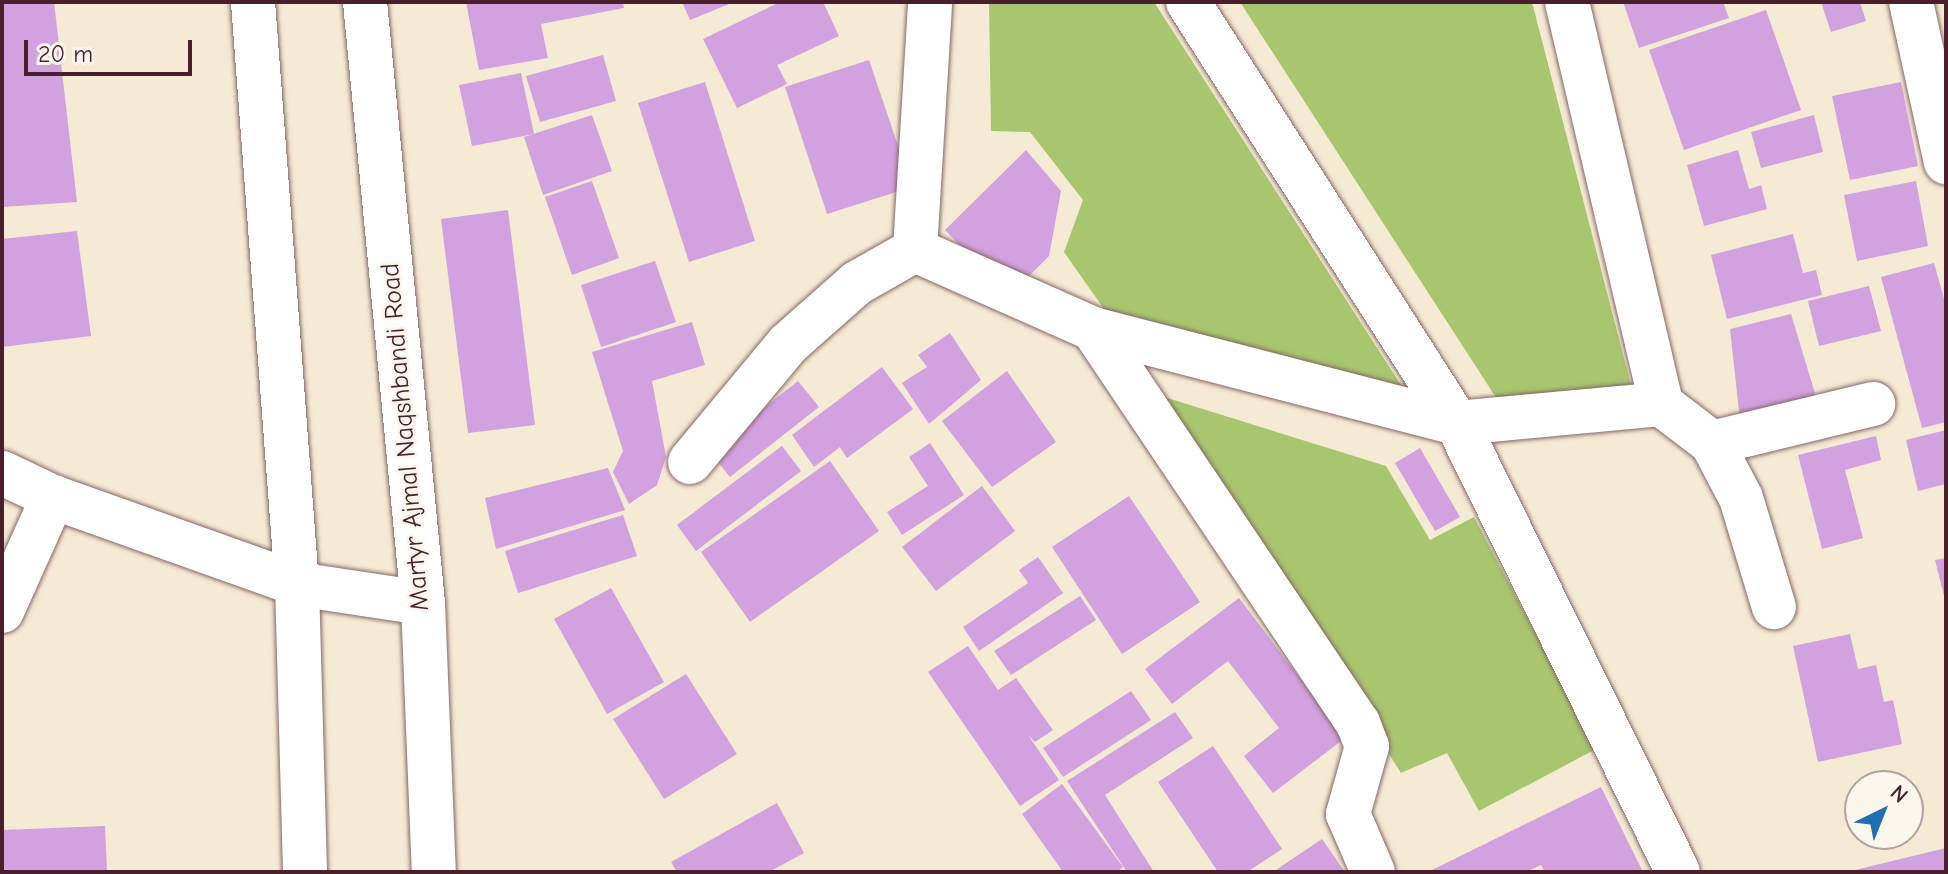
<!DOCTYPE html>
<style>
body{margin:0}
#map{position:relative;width:1948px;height:874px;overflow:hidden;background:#f5ead4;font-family:"Comic Neue",sans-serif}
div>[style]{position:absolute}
.green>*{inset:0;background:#a8c66e}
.building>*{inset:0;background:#d2a1e0}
.roads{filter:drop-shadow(0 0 2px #866666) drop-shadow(0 0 2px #866666)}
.minor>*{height:44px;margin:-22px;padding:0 22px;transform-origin:22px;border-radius:22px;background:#fff}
.major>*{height:44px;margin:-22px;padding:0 22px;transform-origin:22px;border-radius:22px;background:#fff}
.highway>*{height:44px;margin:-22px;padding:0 22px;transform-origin:22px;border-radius:22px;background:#fff}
span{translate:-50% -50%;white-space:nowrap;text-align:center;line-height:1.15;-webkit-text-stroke:6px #fbf7ec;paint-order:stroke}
.street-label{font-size:26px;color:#4a1f2b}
.frame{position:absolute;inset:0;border:4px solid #4a1f2b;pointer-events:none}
.north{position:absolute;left:1844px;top:770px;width:80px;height:80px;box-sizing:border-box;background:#fbf7ec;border:2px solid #b4a19f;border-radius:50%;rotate:43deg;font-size:22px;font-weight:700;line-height:32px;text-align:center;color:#4a1f2b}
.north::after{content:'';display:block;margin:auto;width:28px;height:36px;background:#1f6fb2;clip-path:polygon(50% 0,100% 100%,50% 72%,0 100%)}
.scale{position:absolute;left:24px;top:40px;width:168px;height:36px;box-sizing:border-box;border:4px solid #4a1f2b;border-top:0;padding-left:10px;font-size:24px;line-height:28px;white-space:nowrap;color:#4a1f2b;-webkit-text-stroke:6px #fbf7ec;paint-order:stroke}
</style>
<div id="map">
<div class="green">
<div style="clip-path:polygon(989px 2px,1154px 2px,1419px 413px,1111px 319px,1064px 252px,1083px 200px,1030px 132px,991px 131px)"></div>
<div style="clip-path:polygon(1240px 2px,1532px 2px,1635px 401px,1506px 413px)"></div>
<div style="clip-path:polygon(1161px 396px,1386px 466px,1430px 540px,1474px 517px,1596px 749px,1479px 811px,1447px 753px,1401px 773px)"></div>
</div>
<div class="building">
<div style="clip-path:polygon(2px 2px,54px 2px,77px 202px,2px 207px)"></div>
<div style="clip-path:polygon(466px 2px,623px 2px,624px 8px,541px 24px,548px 58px,479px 70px)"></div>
<div style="clip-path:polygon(682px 2px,734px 2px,690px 20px)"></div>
<div style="clip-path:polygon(780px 2px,823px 2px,839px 36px,777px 65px,787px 84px,737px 108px,703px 39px)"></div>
<div style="clip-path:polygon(1623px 2px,1723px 2px,1729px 18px,1639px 48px)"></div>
<div style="clip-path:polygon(1821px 2px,1860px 2px,1866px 21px,1831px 32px)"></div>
<div style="clip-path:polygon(1766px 10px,1801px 110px,1684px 150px,1649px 50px)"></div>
<div style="clip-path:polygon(603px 55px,616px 101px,540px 122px,526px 76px)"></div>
<div style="clip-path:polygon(869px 60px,912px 187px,827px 214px,785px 87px)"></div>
<div style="clip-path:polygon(521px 73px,534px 134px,472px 146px,459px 85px)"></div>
<div style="clip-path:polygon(705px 82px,755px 241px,689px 262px,638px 103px)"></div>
<div style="clip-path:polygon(1901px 82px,1918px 166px,1850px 180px,1832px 96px)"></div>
<div style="clip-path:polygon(592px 115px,612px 171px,543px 195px,524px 137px)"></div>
<div style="clip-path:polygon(1814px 115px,1823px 152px,1761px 168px,1751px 132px)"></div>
<div style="clip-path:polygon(1026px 150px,1061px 191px,1049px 256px,1021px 284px,978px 264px,945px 230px)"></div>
<div style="clip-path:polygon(1738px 150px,1749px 189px,1761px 185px,1767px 209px,1704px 226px,1687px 165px)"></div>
<div style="clip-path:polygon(592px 181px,619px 258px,572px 275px,545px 197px)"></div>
<div style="clip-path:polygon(1916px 181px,1928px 246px,1857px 261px,1844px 195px)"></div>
<div style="clip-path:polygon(508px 210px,535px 425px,468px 433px,441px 219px)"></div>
<div style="clip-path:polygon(77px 231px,91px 336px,2px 347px,2px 239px)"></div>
<div style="clip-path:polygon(1793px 234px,1803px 273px,1816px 270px,1822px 295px,1727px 319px,1711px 255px)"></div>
<div style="clip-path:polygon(655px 261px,676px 322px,601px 347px,581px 285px)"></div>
<div style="clip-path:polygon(1934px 263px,1946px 306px,1946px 422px,1922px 428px,1881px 277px)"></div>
<div style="clip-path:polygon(1869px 286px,1881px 331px,1819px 346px,1808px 301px)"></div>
<div style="clip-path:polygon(1791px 314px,1817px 400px,1740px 420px,1730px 329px)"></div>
<div style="clip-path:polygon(692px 322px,705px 365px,652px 381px,666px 457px,657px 485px,629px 504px,613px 472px,623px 451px,592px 352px)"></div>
<div style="clip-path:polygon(950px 333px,981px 380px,929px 424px,902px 383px,927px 367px,918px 355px)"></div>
<div style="clip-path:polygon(882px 367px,913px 409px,847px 458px,840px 447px,814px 467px,792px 435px)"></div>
<div style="clip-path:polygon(1007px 371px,1056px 442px,992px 487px,942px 421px)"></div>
<div style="clip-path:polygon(798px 381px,819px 407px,730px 477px,709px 451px)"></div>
<div style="clip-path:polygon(1946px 430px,1946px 484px,1918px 491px,1906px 440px)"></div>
<div style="clip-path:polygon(1876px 436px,1881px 460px,1845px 470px,1863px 538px,1822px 549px,1798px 455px)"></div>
<div style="clip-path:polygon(930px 443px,964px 495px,902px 535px,887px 512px,928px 486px,909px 457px)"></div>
<div style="clip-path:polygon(782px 446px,801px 471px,696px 551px,677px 525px)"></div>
<div style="clip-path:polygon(1420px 448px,1460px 517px,1435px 531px,1395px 463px)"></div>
<div style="clip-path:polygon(830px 461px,879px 531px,750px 622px,701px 552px)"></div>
<div style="clip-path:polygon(608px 468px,625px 510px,496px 549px,485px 498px)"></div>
<div style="clip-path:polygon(982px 486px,1015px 531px,936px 591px,902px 547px)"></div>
<div style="clip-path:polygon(1129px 496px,1200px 602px,1122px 654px,1052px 547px)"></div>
<div style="clip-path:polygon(623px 515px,637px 556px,518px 593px,505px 551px)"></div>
<div style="clip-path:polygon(1038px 557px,1063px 593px,979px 651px,963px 627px,1028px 583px,1019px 570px)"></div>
<div style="clip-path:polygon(1946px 558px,1946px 600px,1945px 600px,1935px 560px)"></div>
<div style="clip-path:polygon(611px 588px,664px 682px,607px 714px,554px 619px)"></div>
<div style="clip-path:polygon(1080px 596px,1096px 620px,1011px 675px,994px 651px)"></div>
<div style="clip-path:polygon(1239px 598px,1345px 738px,1273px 793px,1244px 756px,1279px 728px,1228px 661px,1172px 704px,1145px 669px)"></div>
<div style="clip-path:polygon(1850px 634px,1858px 669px,1876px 665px,1884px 702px,1893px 700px,1902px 744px,1818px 762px,1793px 646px)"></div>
<div style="clip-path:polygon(968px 646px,998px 690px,1016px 678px,1053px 730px,1035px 742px,1028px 735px,1059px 780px,1020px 806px,928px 672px)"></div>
<div style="clip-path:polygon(686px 674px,737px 754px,664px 799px,613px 719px)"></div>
<div style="clip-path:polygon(1131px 691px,1151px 720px,1063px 777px,1043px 748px)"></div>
<div style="clip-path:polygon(1175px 712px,1193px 738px,1105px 795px,1154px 872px,1127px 872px,1067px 781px)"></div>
<div style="clip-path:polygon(1213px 746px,1282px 849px,1247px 872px,1218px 872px,1158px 782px)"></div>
<div style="clip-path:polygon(1062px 784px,1123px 867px,1117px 872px,1063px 872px,1022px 814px)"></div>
<div style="clip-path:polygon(1601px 787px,1643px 872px,1545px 872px,1541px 865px,1526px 872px,1428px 872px)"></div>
<div style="clip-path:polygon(777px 803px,804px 853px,769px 872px,677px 872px,671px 862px)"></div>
<div style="clip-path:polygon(105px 826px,107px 872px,2px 872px,2px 830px)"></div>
<div style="clip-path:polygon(1322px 839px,1345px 872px,1273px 872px)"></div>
<div style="clip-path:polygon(1946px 848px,1946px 872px,1851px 872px,1851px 871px)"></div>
</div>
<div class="roads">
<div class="minor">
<div style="left:1188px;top:2px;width:500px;rotate:57.4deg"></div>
<div style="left:1457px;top:423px;width:500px;rotate:63.79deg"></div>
<div style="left:1567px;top:2px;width:413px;rotate:76.8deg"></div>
<div style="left:1661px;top:404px;width:64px;rotate:37.4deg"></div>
<div style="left:1712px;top:443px;width:62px;rotate:62.2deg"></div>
<div style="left:1741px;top:498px;width:114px;rotate:73.2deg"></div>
<div style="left:1911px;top:2px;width:164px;rotate:77.7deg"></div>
<div style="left:915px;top:250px;width:195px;rotate:23.9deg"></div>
<div style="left:1093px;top:329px;width:376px;rotate:14.5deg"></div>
<div style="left:1457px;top:423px;width:205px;rotate:-5.3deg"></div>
<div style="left:915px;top:250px;width:248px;rotate:-86.5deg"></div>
<div style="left:1093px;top:329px;width:475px;rotate:56.1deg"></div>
<div style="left:1358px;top:723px;width:25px;rotate:69deg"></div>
<div style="left:1367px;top:746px;width:71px;rotate:105.6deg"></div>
<div style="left:1348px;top:814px;width:63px;rotate:66.7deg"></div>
<div style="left:1712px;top:443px;width:166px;rotate:-13.6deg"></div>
<div style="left:690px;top:462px;width:153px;rotate:-50.3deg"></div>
<div style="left:788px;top:344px;width:92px;rotate:-41.5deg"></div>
<div style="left:857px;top:283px;width:67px;rotate:-29.6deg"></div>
<div style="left:2px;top:611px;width:125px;rotate:-65.9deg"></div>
</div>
<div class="major">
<div style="left:2px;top:473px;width:56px;rotate:25.2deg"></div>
<div style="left:53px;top:497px;width:259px;rotate:19.6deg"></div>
<div style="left:297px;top:584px;width:127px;rotate:8.6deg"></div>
</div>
<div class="highway">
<div style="left:253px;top:2px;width:584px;rotate:85.68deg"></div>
<div style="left:297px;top:584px;width:288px;rotate:88.4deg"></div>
<div style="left:365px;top:2px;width:604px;rotate:84.49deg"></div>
<div style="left:423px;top:603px;width:269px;rotate:87.7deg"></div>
</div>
</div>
<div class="street-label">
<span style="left:406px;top:437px;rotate:-95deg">Martyr Ajmal Naqshbandi Road</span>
</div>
<div class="frame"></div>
<div class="north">N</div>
<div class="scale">20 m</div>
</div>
